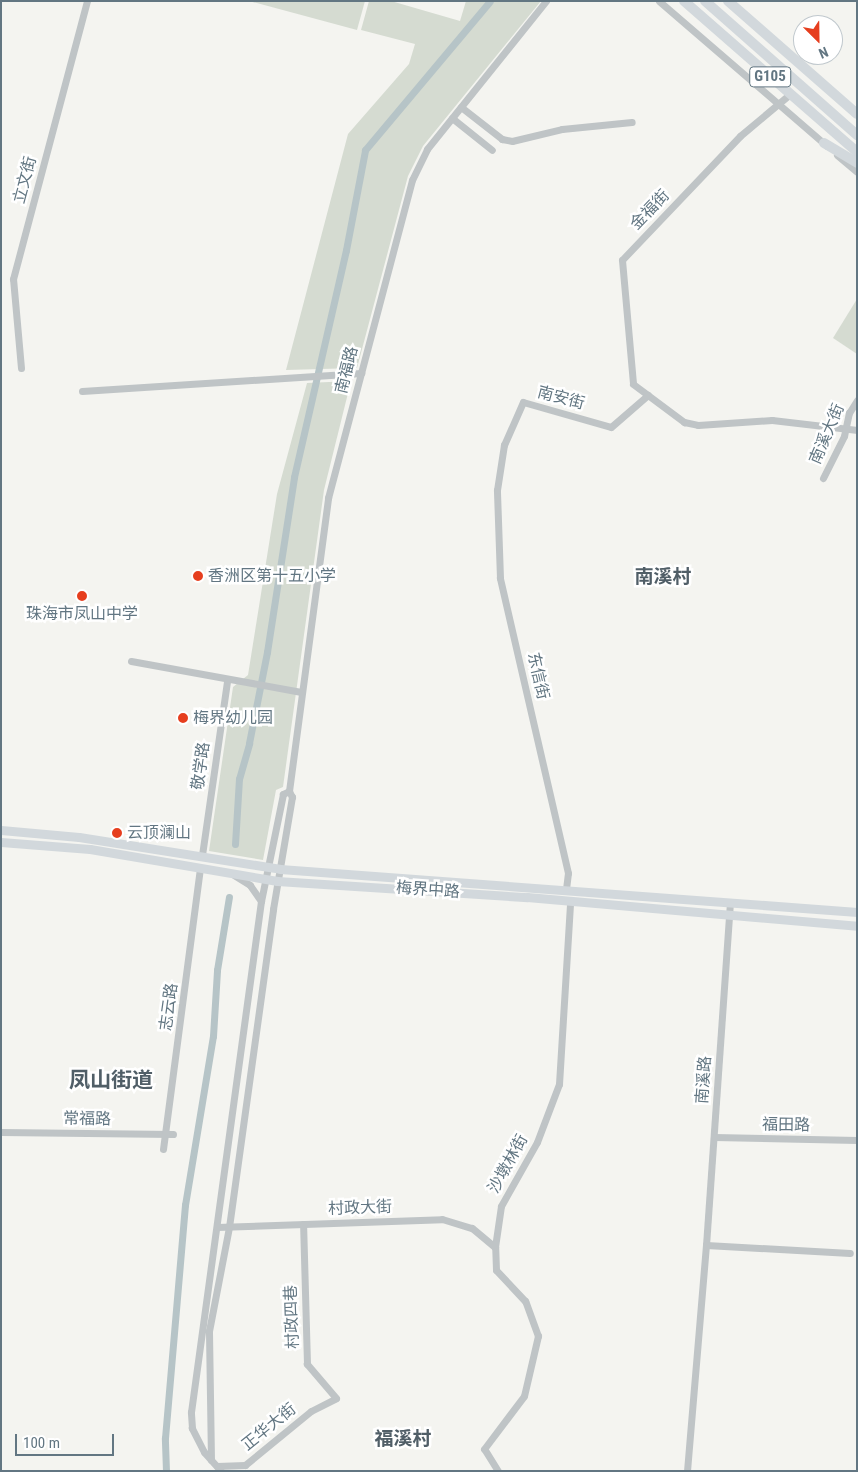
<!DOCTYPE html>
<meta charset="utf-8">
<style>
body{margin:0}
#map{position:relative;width:858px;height:1472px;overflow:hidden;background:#f4f4f0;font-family:"Roboto Condensed","Noto Sans SC",sans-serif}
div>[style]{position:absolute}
.green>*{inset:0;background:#d5dbd1}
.canal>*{height:7px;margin:-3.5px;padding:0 3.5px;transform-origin:3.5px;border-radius:3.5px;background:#b6c4c7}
.minor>*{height:7px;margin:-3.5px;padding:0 3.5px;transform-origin:3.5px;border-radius:3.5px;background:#bfc4c6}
.major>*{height:9px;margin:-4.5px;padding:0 4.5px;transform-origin:4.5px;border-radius:4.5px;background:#d2d8dc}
.highway>*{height:10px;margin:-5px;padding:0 5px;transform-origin:5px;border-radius:5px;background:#d2d8dc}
.dots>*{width:14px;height:14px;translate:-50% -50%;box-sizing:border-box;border:2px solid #fff;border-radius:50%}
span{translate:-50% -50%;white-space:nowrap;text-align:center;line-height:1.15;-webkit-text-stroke:5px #fff;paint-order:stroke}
.shield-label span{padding:1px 4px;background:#fff;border:1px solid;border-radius:4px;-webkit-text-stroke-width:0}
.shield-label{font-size:15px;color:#627682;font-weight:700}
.street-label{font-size:16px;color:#627682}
.poi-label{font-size:16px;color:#627682}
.left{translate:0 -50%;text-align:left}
.quarter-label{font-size:19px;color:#505e67;font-weight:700}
.district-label{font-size:21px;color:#505e67;font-weight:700}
.frame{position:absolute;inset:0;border:2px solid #627682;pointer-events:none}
.north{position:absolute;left:793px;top:15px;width:50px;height:50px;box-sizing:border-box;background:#fff;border:1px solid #c0c8cd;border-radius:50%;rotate:157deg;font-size:14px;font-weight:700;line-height:20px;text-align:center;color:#627682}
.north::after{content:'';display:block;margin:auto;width:18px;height:22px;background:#e63e1e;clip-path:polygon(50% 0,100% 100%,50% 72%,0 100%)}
.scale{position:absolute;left:15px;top:1434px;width:99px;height:22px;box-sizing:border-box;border:2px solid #627682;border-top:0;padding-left:6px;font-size:15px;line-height:18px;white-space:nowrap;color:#627682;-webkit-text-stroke:4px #fff;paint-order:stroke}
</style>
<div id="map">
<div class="green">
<div style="clip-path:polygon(249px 1px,365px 1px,357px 30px)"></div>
<div style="clip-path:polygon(369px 1px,391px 1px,460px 21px,466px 1px,541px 1px,423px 146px,408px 176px,357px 368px,286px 370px,348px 134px,409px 64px,415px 44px,361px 30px)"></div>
<div style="clip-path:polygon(857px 299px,857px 354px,833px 338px)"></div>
<div style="clip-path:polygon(351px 381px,324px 490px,283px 787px,276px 790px,263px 860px,209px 851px,233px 687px,248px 675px,277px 494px,307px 383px)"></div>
</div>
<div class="canal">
<div style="left:235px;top:844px;width:65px;rotate:-86.5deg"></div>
<div style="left:239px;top:779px;width:37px;rotate:-74deg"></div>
<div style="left:249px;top:743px;width:93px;rotate:-78.8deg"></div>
<div style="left:267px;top:652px;width:177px;rotate:-81.2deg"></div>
<div style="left:294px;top:477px;width:233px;rotate:-77.1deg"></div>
<div style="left:346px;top:250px;width:102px;rotate:-79.2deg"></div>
<div style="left:365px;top:150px;width:194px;rotate:-50deg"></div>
<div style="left:166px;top:1471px;width:33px;rotate:-92deg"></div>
<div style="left:165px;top:1438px;width:234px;rotate:-85.1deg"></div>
<div style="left:185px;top:1205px;width:171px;rotate:-80.6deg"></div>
<div style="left:213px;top:1036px;width:66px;rotate:-86.5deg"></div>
<div style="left:217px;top:970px;width:74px;rotate:-80.7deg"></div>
</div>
<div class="minor">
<div style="left:659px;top:1px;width:222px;rotate:40.8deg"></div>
<div style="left:790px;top:94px;width:65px;rotate:140deg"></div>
<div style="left:740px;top:136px;width:171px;rotate:133.6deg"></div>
<div style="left:622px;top:260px;width:124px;rotate:84.9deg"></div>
<div style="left:633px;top:384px;width:64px;rotate:36.7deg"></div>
<div style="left:684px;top:422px;width:14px;rotate:12deg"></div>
<div style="left:698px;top:425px;width:74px;rotate:-3.9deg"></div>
<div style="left:772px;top:420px;width:86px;rotate:6.7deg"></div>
<div style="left:461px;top:107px;width:52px;rotate:38deg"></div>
<div style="left:502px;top:139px;width:10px;rotate:11deg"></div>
<div style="left:512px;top:141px;width:51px;rotate:-13.5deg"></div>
<div style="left:562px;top:129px;width:70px;rotate:-5.7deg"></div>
<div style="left:452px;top:118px;width:51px;rotate:38.7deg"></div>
<div style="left:837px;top:155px;width:26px;rotate:40deg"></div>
<div style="left:21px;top:368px;width:89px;rotate:-95.1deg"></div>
<div style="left:13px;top:279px;width:288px;rotate:-75.1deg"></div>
<div style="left:82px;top:391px;width:280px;rotate:-3.7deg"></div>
<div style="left:823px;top:478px;width:47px;rotate:-63.4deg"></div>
<div style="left:844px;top:436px;width:24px;rotate:-78deg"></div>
<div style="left:849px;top:413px;width:15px;rotate:-58deg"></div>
<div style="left:131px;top:661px;width:173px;rotate:10.3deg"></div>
<div style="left:289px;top:791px;width:296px;rotate:-82.4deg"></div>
<div style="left:328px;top:498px;width:329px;rotate:-75.2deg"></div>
<div style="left:412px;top:180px;width:34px;rotate:-64deg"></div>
<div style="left:427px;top:149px;width:190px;rotate:-51.2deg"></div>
<div style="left:202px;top:855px;width:176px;rotate:-81.8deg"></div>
<div style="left:566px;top:889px;width:16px;rotate:-83deg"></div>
<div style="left:568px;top:873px;width:303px;rotate:-103deg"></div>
<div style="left:500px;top:578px;width:88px;rotate:-92deg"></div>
<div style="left:497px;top:490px;width:46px;rotate:-81.2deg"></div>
<div style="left:504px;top:445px;width:47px;rotate:-66.2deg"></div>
<div style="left:523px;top:402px;width:91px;rotate:15.9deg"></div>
<div style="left:611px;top:427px;width:49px;rotate:-40.9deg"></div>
<div style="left:730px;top:902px;width:344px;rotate:94deg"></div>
<div style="left:706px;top:1245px;width:144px;rotate:3.2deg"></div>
<div style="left:1px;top:1132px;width:172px;rotate:0.7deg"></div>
<div style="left:714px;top:1137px;width:143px;rotate:1.2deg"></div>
<div style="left:163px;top:1149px;width:282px;rotate:-82.5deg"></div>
<div style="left:217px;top:1227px;width:225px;rotate:-2deg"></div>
<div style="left:442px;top:1219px;width:31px;rotate:17deg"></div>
<div style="left:472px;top:1228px;width:30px;rotate:40deg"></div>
<div style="left:211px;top:1460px;width:129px;rotate:-90.9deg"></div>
<div style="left:209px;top:1331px;width:106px;rotate:-79.1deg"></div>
<div style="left:229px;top:1227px;width:321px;rotate:-82.1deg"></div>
<div style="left:273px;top:909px;width:114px;rotate:-80.4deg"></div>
<div style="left:292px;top:797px;width:7px;rotate:-117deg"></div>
<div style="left:289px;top:791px;width:7px;rotate:153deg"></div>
<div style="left:283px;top:794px;width:109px;rotate:101.6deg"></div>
<div style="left:217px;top:1466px;width:28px;rotate:-2deg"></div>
<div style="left:245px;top:1465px;width:85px;rotate:-39.3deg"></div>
<div style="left:311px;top:1411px;width:28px;rotate:-27deg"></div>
<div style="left:336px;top:1398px;width:45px;rotate:-130.5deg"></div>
<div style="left:307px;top:1364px;width:140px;rotate:-91.6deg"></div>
<div style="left:221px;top:1471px;width:25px;rotate:-132deg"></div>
<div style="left:204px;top:1452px;width:27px;rotate:-117deg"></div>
<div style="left:192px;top:1428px;width:16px;rotate:-94deg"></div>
<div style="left:191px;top:1412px;width:516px;rotate:-82.2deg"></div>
<div style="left:261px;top:901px;width:19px;rotate:-125deg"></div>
<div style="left:250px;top:885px;width:19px;rotate:-148deg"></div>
<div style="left:498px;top:1471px;width:26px;rotate:-122deg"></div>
<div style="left:484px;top:1449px;width:66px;rotate:-53deg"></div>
<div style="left:524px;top:1396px;width:62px;rotate:-76.9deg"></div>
<div style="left:538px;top:1336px;width:37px;rotate:-110deg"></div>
<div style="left:525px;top:1301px;width:42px;rotate:-133.1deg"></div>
<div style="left:496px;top:1270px;width:23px;rotate:-92deg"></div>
<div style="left:495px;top:1247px;width:41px;rotate:-81.7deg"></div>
<div style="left:501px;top:1206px;width:73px;rotate:-60.6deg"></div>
<div style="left:537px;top:1142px;width:62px;rotate:-69.2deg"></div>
<div style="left:559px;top:1084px;width:182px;rotate:-86.5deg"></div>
<div style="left:687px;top:1471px;width:227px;rotate:-85.2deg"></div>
</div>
<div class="major">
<div style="left:1px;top:830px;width:78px;rotate:5.1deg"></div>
<div style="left:79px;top:837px;width:204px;rotate:9deg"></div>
<div style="left:280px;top:869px;width:579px;rotate:4.26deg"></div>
<div style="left:1px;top:842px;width:89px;rotate:4.5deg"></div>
<div style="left:90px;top:849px;width:190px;rotate:9.7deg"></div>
<div style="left:277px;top:881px;width:251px;rotate:3.7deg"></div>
<div style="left:527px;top:897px;width:331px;rotate:5deg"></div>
</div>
<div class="highway">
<div style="left:684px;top:1px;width:230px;rotate:41.1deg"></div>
<div style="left:705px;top:1px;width:203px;rotate:41.4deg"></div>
<div style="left:728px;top:1px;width:171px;rotate:41.2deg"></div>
<div style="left:824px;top:143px;width:39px;rotate:31deg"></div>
</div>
<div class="dots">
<div style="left:198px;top:576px;background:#e63e1e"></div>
<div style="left:82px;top:596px;background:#e63e1e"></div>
<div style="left:183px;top:718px;background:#e63e1e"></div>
<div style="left:117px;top:833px;background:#e63e1e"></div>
</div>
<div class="shield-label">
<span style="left:770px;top:77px">G105</span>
</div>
<div class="street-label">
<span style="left:25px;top:180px;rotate:-75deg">立文街</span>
<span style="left:650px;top:210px;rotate:-46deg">金福街</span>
<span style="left:347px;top:370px;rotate:-76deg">南福路</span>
<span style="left:561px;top:398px;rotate:15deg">南安街</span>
<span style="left:827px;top:434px;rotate:-67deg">南溪大街</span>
<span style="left:538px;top:676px;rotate:77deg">东信街</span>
<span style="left:201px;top:766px;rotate:-82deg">敬学路</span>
<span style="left:428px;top:890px;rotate:4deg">梅界中路</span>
<span style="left:169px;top:1007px;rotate:-82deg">志云路</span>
<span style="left:704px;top:1080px;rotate:-86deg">南溪路</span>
<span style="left:87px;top:1119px;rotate:1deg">常福路</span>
<span style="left:786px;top:1125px;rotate:1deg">福田路</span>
<span style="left:508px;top:1164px;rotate:-61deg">沙墩林街</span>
<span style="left:360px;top:1208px;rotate:-2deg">村政大街</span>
<span style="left:292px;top:1317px;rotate:-92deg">村政四巷</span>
<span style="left:269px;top:1427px;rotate:-39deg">正华大街</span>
</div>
<div class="poi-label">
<span class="left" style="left:208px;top:576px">香洲区第十五小学</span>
<span style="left:82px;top:614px">珠海市凤山中学</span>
<span class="left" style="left:193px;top:718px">梅界幼儿园</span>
<span class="left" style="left:127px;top:833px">云顶澜山</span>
</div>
<div class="quarter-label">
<span style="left:663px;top:577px">南溪村</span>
<span style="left:403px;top:1439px">福溪村</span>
</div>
<div class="district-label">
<span style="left:111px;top:1080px">凤山街道</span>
</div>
<div class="frame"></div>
<div class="north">N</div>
<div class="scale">100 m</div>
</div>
